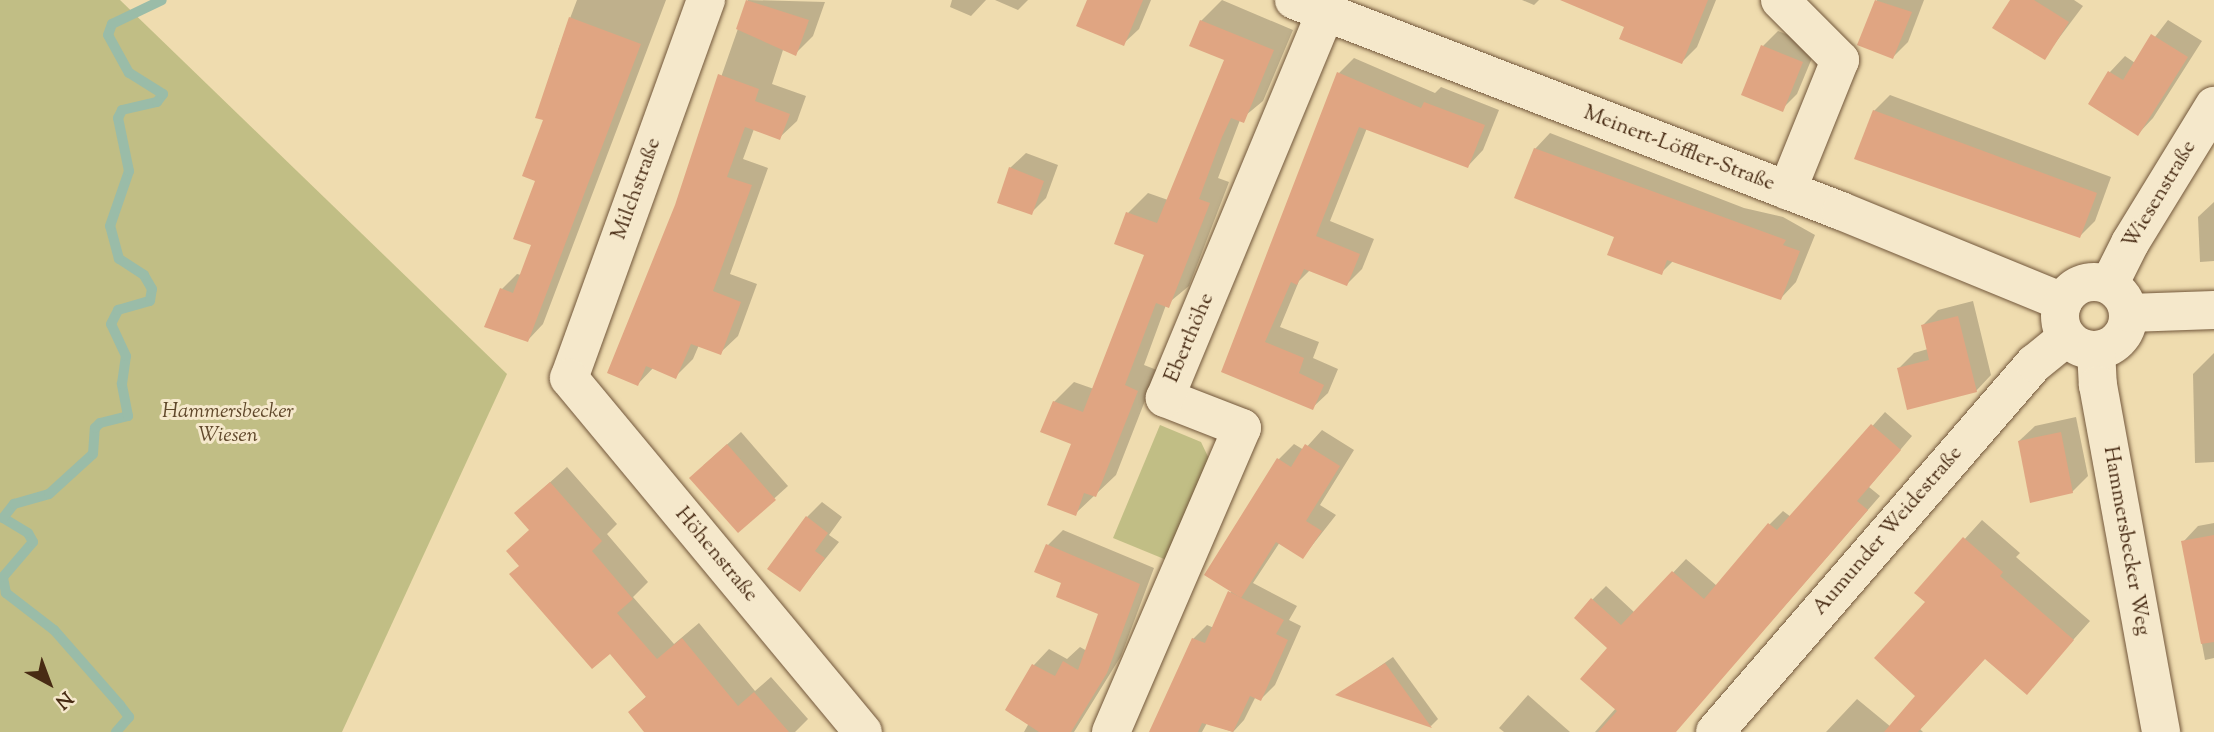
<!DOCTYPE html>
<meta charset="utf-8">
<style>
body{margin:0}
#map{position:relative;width:2214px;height:732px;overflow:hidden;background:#efdcaf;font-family:"Sorts Mill Goudy",serif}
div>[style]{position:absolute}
.green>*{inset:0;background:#c1be85}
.shadow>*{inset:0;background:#0003}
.stream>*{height:10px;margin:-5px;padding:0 5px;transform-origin:5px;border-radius:5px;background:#9abca8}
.building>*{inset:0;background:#e0a582}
.roads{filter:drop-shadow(0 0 2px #72573b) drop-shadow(0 0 2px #72573b)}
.minor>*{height:38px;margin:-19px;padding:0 19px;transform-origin:19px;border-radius:19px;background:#f5e8cb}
.tertiary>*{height:38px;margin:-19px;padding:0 19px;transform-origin:19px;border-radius:19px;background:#f5e8cb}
.tertiary>.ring{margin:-19px;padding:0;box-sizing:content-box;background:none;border:38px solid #f5e8cb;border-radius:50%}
span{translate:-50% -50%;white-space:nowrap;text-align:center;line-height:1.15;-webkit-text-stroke:6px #f5e8cb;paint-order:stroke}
.street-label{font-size:21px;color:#482b14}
.park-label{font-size:21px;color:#60482b;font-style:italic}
.north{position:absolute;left:14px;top:648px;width:70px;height:70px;-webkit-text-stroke:5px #f5e8cb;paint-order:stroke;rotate:139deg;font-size:19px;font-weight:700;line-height:28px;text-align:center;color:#482b14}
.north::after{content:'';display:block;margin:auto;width:24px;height:32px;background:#482b14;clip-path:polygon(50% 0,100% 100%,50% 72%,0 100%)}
</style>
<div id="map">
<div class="green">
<div style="clip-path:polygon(0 0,120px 0,507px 374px,342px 732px,0 732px)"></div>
<div style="clip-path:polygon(1160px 425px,1201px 442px,1211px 463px,1169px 561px,1113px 538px)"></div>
</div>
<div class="shadow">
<div style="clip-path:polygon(577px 0,666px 0,543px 324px,528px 340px,502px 289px,517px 274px,521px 275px,533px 244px,537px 180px,562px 52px,558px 50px)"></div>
<div style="clip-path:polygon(748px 0,825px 2px,813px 36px,795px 54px,783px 50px,772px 84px,806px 96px,797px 121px,779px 138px,754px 129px,743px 159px,768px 168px,730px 274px,757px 284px,738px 336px,720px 353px,699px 345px,693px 359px,675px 377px,654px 367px,638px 384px,676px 206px)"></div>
<div style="clip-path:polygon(952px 0,986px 0,971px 16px,950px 7px)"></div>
<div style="clip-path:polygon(995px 0,1028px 0,1018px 10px)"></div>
<div style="clip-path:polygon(1088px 0,1151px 0,1139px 29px,1123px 44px)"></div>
<div style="clip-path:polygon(1222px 0,1293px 30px,1263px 101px,1240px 120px,1218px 178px,1229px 182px,1189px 286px,1166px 305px,1144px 365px,1157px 370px,1116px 475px,1075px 514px,1073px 443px,1054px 402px,1074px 382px,1094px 389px,1146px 254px,1128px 213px,1148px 193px,1168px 200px,1226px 59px,1192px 45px,1201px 21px)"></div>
<div style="clip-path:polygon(1522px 0,1539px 0,1534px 5px)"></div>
<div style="clip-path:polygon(1564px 0,1716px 0,1697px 47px,1682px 62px,1626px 26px)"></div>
<div style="clip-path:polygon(1877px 0,1924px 0,1908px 42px,1893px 57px,1860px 44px)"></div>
<div style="clip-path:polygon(2012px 0,2074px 0,2083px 6px,2044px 58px)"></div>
<div style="clip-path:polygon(2168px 20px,2202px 41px,2153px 118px,2138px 134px,2090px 103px,2110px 72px,2125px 56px,2135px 63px)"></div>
<div style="clip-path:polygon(1778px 31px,1817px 46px,1797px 94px,1782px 109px,1763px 46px)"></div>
<div style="clip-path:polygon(1354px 58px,1435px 93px,1441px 87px,1499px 110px,1483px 150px,1468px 166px,1367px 128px,1330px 221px,1374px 239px,1362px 269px,1347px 284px,1310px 270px,1299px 281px,1280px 327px,1319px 342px,1313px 358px,1338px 369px,1328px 393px,1312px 408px,1223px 372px,1339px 73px)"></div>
<div style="clip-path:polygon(1890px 95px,2111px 177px,2095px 221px,2080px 236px,1874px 111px)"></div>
<div style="clip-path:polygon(1550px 133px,1744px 208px,1783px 217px,1815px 235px,1796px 282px,1781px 298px,1673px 261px,1661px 273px,1616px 236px,1535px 149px)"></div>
<div style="clip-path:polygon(1026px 153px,1058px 165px,1046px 198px,1031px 213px,1010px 168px)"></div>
<div style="clip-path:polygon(2214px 202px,2214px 261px,2200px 262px,2198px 217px)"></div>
<div style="clip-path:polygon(1973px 301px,1991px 375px,1976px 391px,1899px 368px,1914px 353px,1928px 349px,1923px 325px,1938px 310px)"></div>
<div style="clip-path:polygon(2214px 353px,2214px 462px,2195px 463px,2193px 374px)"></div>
<div style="clip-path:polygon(1885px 412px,1912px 436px,1869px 487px,1880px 496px,1675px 732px,1595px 732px,1616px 708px,1609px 648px,1576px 617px,1593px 599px,1606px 586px,1635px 613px,1686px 559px,1717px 586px,1770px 524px,1783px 511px,1791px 517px)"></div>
<div style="clip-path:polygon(2076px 417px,2088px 476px,2072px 492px,2019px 441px,2035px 426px)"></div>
<div style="clip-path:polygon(1322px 430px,1354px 450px,1320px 505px,1336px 515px,1303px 557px,1280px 542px,1253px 583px,1297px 606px,1289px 620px,1301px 626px,1275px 685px,1261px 699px,1256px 696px,1244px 720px,1233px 732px,1207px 723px,1202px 732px,1150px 732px,1193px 639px,1207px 625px,1214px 628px,1232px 590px,1207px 574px,1279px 459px,1294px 444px,1304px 450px)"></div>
<div style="clip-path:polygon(741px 432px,788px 486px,738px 531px,704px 465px)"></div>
<div style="clip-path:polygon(567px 467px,617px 524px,607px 534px,648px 582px,633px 597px,674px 644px,699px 623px,755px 691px,771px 677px,808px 719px,795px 732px,647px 732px,630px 712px,647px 696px,610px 651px,521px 565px,531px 529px,516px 513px)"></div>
<div style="clip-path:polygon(822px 502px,842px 517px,829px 535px,839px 542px,800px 590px,807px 517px)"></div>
<div style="clip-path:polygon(1982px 520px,2020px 553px,2016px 557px,2090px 621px,2027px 692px,1986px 657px,1920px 729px,1923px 732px,1826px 732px,1857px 699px,1891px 727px,1918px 696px,1927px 602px,1917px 592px)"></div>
<div style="clip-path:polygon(2214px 523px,2214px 658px,2205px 660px,2183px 542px,2198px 526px)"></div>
<div style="clip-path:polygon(1063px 530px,1154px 568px,1121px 656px,1074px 732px,1024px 732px,1029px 723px,1008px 709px,1034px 665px,1049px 649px,1067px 659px,1080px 647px,1087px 651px,1101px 613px,1063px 582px,1048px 545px)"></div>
<div style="clip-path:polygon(1393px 657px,1438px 719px,1431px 726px,1339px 695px)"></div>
<div style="clip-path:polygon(1528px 695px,1570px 732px,1504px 732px,1499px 728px)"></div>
</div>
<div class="stream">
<div style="left:116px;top:732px;width:20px;rotate:-49deg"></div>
<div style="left:129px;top:717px;width:15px;rotate:-127deg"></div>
<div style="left:120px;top:705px;width:100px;rotate:-131.3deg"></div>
<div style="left:54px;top:630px;width:61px;rotate:-142.4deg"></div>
<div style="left:6px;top:593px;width:16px;rotate:-101deg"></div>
<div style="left:3px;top:577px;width:46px;rotate:-49.4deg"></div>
<div style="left:33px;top:542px;width:10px;rotate:-119deg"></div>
<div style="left:28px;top:533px;width:29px;rotate:-149deg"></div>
<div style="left:3px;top:518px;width:18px;rotate:-52deg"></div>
<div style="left:14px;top:504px;width:36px;rotate:-16deg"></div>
<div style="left:49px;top:494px;width:59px;rotate:-42.3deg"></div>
<div style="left:93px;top:454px;width:26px;rotate:-86deg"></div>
<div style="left:95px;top:428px;width:7px;rotate:-45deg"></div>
<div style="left:100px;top:423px;width:29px;rotate:-14deg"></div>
<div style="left:128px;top:416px;width:33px;rotate:-101deg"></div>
<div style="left:122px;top:384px;width:28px;rotate:-82deg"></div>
<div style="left:126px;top:356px;width:35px;rotate:-115deg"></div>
<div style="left:111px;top:324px;width:16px;rotate:-63deg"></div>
<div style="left:118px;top:310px;width:33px;rotate:-16deg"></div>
<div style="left:150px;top:301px;width:12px;rotate:-81deg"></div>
<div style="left:152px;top:289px;width:16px;rotate:-120deg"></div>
<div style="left:144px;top:275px;width:30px;rotate:-147deg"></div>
<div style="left:119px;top:259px;width:34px;rotate:-105deg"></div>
<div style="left:110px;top:226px;width:58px;rotate:-70.9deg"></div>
<div style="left:129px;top:171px;width:54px;rotate:-101.7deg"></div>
<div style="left:118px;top:118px;width:9px;rotate:-63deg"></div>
<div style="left:122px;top:110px;width:36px;rotate:-13deg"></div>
<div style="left:157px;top:102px;width:10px;rotate:-53deg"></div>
<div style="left:163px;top:94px;width:40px;rotate:-148deg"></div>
<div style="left:129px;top:73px;width:43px;rotate:-118.9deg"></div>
<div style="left:108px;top:35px;width:12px;rotate:-70deg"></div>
<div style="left:112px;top:24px;width:55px;rotate:-25.6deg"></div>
</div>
<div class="building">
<div style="clip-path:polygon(746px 0,809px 20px,796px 56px,736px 29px)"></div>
<div style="clip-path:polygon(1087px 0,1143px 0,1124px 46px,1076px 26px)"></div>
<div style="clip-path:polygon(1560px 0,1708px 0,1682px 64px,1619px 39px,1624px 27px)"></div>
<div style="clip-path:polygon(1875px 0,1912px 12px,1893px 59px,1857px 45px)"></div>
<div style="clip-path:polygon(2010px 0,2034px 0,2069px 22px,2045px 60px,1992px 28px)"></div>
<div style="clip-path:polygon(569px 17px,641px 44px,528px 342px,484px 327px,500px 288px,513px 293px,531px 245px,513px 239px,535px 181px,522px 176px,543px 120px,535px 118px)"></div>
<div style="clip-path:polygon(1200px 20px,1274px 50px,1244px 123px,1231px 118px,1222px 137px,1199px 199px,1210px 203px,1169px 308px,1156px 303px,1125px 385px,1138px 391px,1096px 497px,1084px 493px,1076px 516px,1047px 505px,1071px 444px,1040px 432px,1053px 401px,1083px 412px,1144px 255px,1114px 244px,1126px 212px,1157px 223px,1224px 60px,1189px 46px)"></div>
<div style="clip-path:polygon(2151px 34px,2188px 57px,2138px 136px,2088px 104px,2108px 71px,2123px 80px)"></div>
<div style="clip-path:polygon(1761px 45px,1803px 62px,1783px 112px,1741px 95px)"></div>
<div style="clip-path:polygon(1337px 72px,1421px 108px,1424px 102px,1485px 125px,1468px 168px,1359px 127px,1316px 236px,1360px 254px,1347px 286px,1304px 269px,1297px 285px,1291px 282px,1265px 342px,1304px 358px,1299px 373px,1324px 385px,1313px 410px,1221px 372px)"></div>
<div style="clip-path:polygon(718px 74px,759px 89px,755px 101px,790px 114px,780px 140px,745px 127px,727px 177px,752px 185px,713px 291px,741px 302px,721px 355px,691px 344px,676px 379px,646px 366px,638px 386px,607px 373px,675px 205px)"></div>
<div style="clip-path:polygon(1873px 110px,2097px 193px,2080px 238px,1854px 159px)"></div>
<div style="clip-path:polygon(1534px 148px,1786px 240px,1783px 245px,1800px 251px,1781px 300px,1667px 260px,1662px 275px,1607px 255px,1614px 237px,1514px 198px)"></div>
<div style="clip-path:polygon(1009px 167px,1044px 181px,1032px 215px,997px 203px)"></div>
<div style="clip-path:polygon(1958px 316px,1977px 392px,1907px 410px,1897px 368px,1929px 360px,1921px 325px)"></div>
<div style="clip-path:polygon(1871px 424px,1901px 450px,1857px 501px,1868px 510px,1676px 732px,1598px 732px,1617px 711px,1580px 679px,1607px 648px,1574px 618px,1591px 598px,1621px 625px,1672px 571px,1704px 599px,1768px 523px,1777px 530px)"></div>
<div style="clip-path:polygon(2061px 432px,2073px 493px,2030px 503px,2018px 441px)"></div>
<div style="clip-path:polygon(727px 444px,776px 500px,738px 533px,689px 478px)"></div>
<div style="clip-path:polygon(1305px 444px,1340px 466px,1306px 521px,1322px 531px,1303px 559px,1276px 542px,1241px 598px,1204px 575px,1277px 458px,1291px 467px)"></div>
<div style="clip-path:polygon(550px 482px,602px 541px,592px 551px,633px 599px,617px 613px,657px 659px,682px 638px,738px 706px,754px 692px,789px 732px,644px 732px,628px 712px,646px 697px,610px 654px,592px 669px,509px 574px,519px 566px,506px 551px,529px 530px,514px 513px)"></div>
<div style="clip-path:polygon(806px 516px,828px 533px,815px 551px,825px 558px,800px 592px,767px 569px)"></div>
<div style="clip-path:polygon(2214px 535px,2214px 642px,2201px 644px,2181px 541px)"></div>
<div style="clip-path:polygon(1963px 537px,2003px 572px,2000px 576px,2074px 640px,2027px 695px,1985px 659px,1918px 732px,1884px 732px,1915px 696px,1874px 658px,1925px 602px,1914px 593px)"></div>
<div style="clip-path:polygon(1046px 544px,1140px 584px,1107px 673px,1071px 732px,1039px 732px,1005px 710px,1032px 664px,1055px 676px,1063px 661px,1078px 670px,1098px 614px,1056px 597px,1061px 583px,1034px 572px)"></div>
<div style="clip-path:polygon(1228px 591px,1284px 620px,1276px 634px,1288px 640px,1261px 701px,1250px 696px,1233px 732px,1202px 723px,1198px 732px,1149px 732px,1192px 638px,1205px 643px)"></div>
<div style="clip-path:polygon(1385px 663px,1432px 728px,1335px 695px)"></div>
</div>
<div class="roads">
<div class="minor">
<div style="left:706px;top:0;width:402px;rotate:109.9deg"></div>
<div style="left:569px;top:378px;width:460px;rotate:50.3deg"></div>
<div style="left:1780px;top:0;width:85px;rotate:45deg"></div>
<div style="left:1840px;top:60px;width:141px;rotate:112deg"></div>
<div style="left:2109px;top:285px;width:47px;rotate:-63.4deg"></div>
<div style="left:2130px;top:243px;width:161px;rotate:-58.5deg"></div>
<div style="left:1111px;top:732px;width:331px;rotate:-66.7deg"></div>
<div style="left:1242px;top:428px;width:83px;rotate:-158.7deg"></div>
<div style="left:1165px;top:398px;width:417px;rotate:-67.4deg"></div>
<div style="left:1715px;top:732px;width:488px;rotate:-49.1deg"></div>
<div style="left:2035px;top:363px;width:41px;rotate:-39.1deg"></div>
</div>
<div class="tertiary">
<div style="left:1294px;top:0;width:586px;rotate:21.09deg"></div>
<div style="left:1841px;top:211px;width:240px;rotate:22.3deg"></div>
<div class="ring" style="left:2060px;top:282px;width:30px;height:30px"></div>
<div style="left:2129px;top:313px;width:85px;rotate:-2deg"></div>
<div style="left:2096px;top:350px;width:35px;rotate:87deg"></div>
<div style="left:2098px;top:385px;width:353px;rotate:79.7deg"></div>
</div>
</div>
<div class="street-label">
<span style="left:1679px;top:149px;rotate:21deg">Meinert-Löffler-Straße</span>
<span style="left:637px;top:189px;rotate:-70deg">Milchstraße</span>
<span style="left:2160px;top:195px;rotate:-59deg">Wiesenstraße</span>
<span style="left:1190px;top:338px;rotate:-67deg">Eberthöhe</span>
<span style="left:1888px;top:531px;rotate:-49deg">Aumunder Weidestraße</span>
<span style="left:2126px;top:541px;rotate:80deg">Hammersbecker Weg</span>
<span style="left:716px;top:555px;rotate:50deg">Höhenstraße</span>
</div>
<div class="park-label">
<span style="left:228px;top:424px">Hammersbecker<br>Wiesen</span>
</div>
<div class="north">N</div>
</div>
